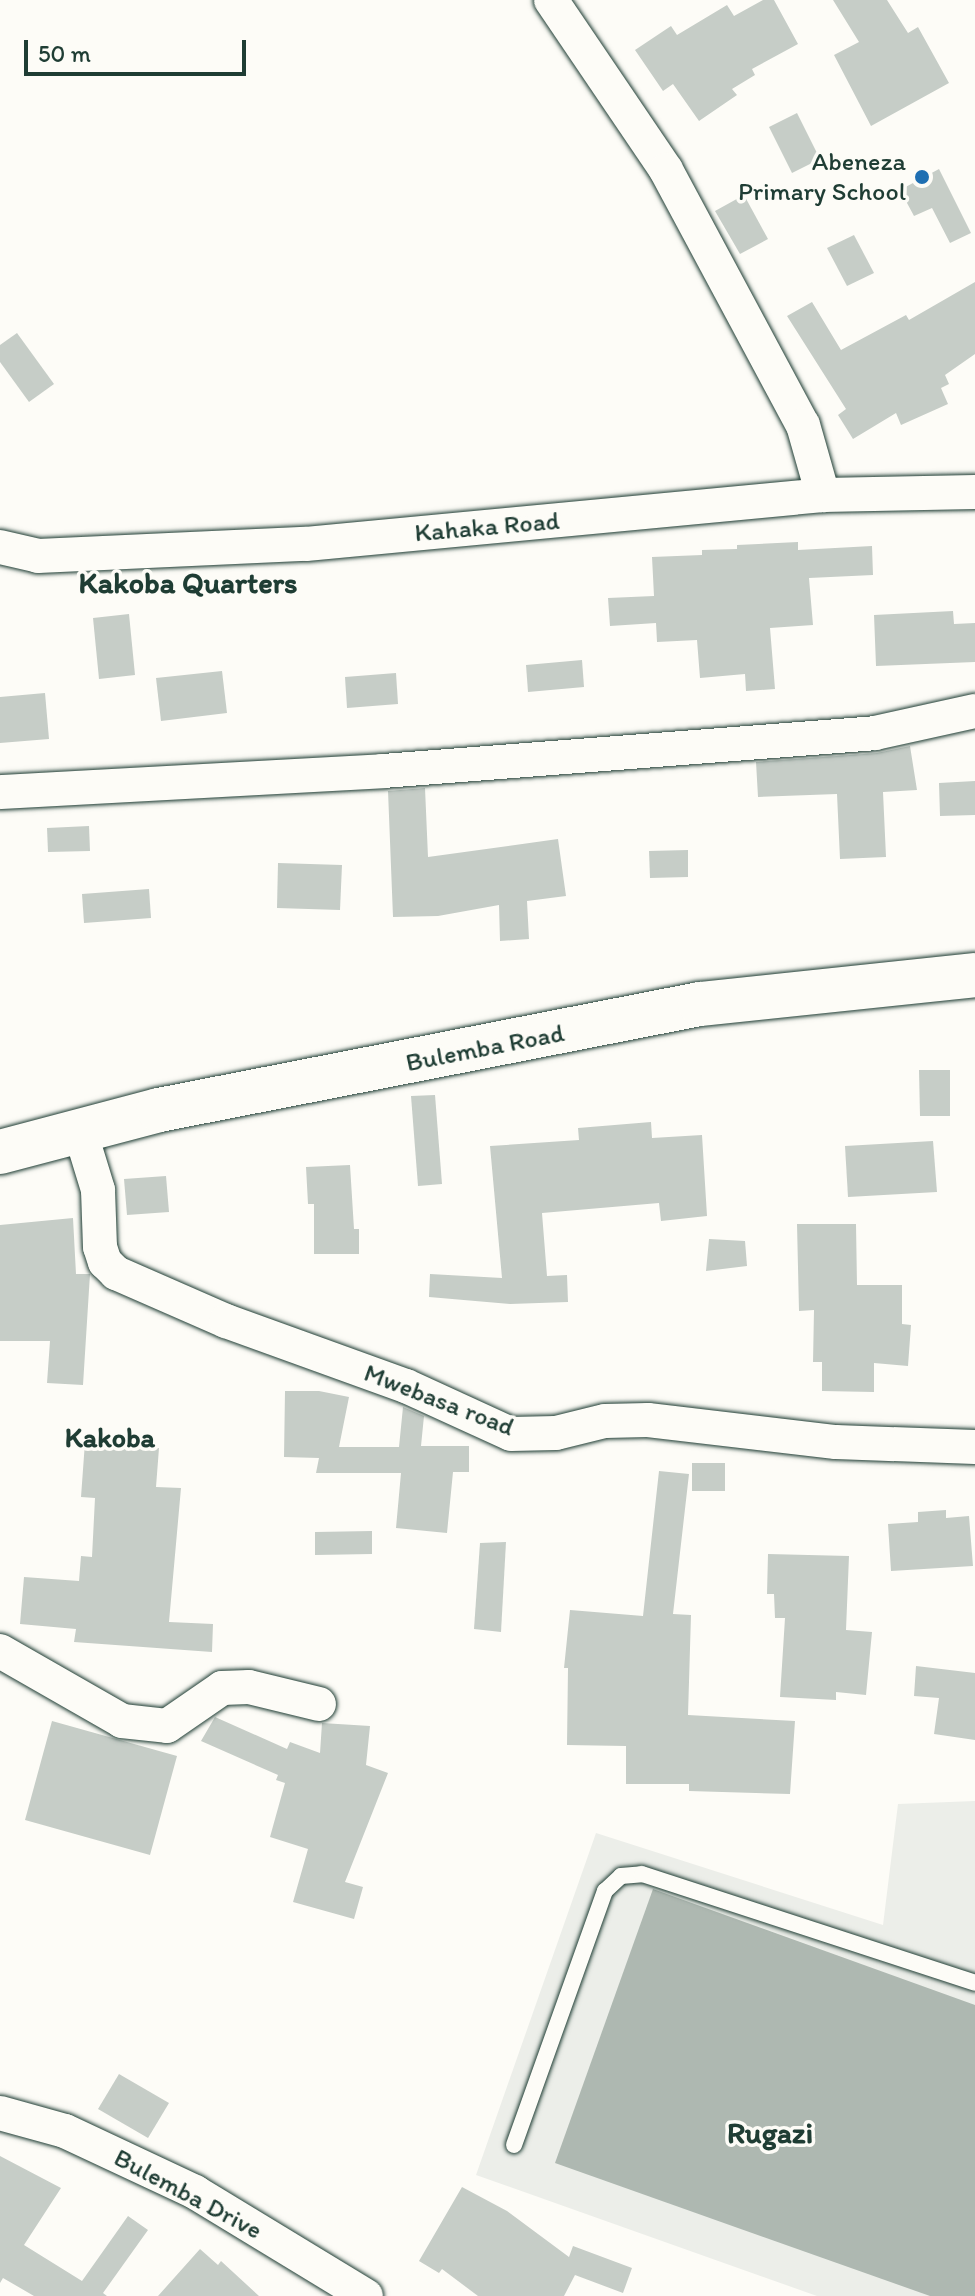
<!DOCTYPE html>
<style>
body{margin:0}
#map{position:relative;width:975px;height:2296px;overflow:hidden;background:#fdfcf7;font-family:Itim,sans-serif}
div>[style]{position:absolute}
.built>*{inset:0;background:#eceee9}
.water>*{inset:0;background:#aeb8b1}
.building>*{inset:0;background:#c6cdc7}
.roads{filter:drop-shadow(0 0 2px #1f3d34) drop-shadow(0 0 2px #1f3d34)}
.lane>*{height:16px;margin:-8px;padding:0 8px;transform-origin:8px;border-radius:8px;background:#fdfcf7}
.street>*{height:34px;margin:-17px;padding:0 17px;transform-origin:17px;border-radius:17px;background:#fdfcf7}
.secondary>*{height:44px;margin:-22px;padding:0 22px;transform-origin:22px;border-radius:22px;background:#fdfcf7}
.dots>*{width:22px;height:22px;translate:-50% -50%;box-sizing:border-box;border:4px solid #fdfcf7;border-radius:50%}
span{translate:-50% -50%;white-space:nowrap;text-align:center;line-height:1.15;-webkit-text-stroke:7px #fdfcf7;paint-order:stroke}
.poi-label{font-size:26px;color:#1f3d34}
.right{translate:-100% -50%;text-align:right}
.street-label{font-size:26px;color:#1f3d34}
.neighbourhood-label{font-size:28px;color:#1f3d34;font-weight:700}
.quarter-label{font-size:30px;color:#1f3d34;font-weight:700}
.scale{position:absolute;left:24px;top:40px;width:222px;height:36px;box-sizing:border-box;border:4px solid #1f3d34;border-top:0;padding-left:10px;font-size:24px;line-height:28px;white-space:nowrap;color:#1f3d34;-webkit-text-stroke:6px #fdfcf7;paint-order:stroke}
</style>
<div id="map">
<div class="built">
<div style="clip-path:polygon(975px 1801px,975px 2296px,817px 2296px,476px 2175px,596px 1833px,883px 1925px,898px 1804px)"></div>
</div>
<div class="water">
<div style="clip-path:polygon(653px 1889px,975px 2005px,975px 2296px,930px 2296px,555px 2163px)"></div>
</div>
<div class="building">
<div style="clip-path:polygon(763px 0,774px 0,798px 44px,752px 69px,755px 75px,732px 89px,737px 95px,699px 121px,673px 84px,663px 91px,635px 50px,671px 26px,677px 35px,727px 5px,734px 16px)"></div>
<div style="clip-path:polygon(833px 0,887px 0,908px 33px,918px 27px,949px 83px,871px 126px,834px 55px,859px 42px)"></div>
<div style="clip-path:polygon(797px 113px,820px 159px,792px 173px,769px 127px)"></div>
<div style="clip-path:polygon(939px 169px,971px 233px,950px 243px,932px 208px,914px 216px,900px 190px)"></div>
<div style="clip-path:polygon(744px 195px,768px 239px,740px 254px,715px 211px)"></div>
<div style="clip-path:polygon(854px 235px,874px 273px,847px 286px,827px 248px)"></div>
<div style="clip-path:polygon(975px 282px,975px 354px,945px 375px,949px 384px,941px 388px,948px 404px,901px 425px,896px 413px,853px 439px,838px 415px,846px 409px,787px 316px,812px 302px,841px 350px,906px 315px,909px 320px)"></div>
<div style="clip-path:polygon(17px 333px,54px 384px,29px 402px,0 362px,0 345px)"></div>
<div style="clip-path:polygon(798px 542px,798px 550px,872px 546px,873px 575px,809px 578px,813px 625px,770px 628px,775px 689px,746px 691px,745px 674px,700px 678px,697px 640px,657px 642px,656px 623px,610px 626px,608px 598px,654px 596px,652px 557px,702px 555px,702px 550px,737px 549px,737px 545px)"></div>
<div style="clip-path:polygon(953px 611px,954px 624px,975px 623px,975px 662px,876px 666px,874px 615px)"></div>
<div style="clip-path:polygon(129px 614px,135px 675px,99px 679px,93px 618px)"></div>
<div style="clip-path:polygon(582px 660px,584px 687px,528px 692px,526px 665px)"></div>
<div style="clip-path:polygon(222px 671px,227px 713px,161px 721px,156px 678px)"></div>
<div style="clip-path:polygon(396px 673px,398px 704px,347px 708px,345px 677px)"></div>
<div style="clip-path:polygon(45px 693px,49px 739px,0 743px,0 697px)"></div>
<div style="clip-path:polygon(910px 746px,917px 790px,883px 792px,886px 857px,840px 859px,837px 794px,758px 797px,756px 762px,877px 753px)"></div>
<div style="clip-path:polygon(975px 781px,975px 815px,940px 816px,939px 783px)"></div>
<div style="clip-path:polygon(425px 788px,428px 857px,558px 839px,566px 896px,527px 901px,529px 939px,500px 941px,499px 905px,438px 916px,393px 917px,388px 791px)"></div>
<div style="clip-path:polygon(89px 826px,90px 851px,48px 852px,47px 828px)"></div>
<div style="clip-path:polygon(688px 850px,688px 877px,650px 878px,649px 851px)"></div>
<div style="clip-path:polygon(278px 863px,342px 865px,340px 910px,277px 908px)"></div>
<div style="clip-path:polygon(149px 889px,151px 918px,84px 923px,82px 894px)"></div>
<div style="clip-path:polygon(919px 1070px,950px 1070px,950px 1116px,920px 1116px)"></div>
<div style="clip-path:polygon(435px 1095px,442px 1184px,418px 1186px,411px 1096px)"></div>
<div style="clip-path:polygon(651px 1122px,652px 1138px,702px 1135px,707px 1216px,661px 1221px,659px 1203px,542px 1213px,547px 1276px,567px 1275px,568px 1302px,510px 1304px,429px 1297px,430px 1274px,502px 1278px,490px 1146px,579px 1140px,578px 1128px)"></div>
<div style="clip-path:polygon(933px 1141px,937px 1192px,848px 1197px,845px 1146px)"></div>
<div style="clip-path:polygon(350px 1165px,354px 1229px,359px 1229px,359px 1254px,314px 1254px,314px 1204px,308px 1204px,306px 1167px)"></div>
<div style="clip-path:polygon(166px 1176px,169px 1212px,127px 1215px,124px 1179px)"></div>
<div style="clip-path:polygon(73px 1218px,76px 1274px,90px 1274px,83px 1385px,47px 1383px,50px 1341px,0 1341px,0 1225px)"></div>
<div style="clip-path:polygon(797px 1224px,856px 1224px,857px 1285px,902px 1285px,902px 1324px,911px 1325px,908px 1366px,874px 1363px,874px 1392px,822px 1391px,822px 1362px,813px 1362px,814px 1310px,799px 1311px)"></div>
<div style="clip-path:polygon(709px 1239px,745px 1241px,747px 1266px,706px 1271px)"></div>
<div style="clip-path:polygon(285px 1391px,319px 1391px,349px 1397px,339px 1447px,399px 1447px,403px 1407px,424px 1416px,421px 1446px,469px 1446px,469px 1472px,453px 1472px,447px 1533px,396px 1528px,401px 1473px,316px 1473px,319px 1458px,284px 1457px)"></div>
<div style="clip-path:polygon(85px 1442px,159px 1448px,156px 1487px,181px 1488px,169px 1622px,213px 1624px,212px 1652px,74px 1642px,76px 1629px,20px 1624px,24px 1577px,79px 1581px,81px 1556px,92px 1557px,95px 1498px,81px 1497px)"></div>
<div style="clip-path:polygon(692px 1463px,725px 1463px,725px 1491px,692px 1491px)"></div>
<div style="clip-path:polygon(659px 1471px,689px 1474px,673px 1614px,691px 1615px,688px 1715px,795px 1721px,790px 1794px,689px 1791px,689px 1784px,626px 1784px,626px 1746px,567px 1745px,568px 1668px,564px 1668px,570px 1610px,643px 1616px)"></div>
<div style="clip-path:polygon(946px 1510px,946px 1518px,969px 1516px,973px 1566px,891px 1571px,888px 1524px,918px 1522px,918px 1512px)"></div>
<div style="clip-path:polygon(372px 1531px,372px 1554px,315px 1555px,315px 1532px)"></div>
<div style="clip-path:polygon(506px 1542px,501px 1632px,474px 1629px,480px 1543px)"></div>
<div style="clip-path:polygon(768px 1554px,849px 1556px,846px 1630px,872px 1632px,866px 1695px,836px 1692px,836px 1700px,780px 1697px,785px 1618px,775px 1618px,774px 1594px,767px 1594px)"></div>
<div style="clip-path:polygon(916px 1666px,975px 1673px,975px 1740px,934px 1734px,939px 1698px,914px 1696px)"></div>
<div style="clip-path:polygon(215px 1717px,287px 1749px,290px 1742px,320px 1753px,322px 1723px,370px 1726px,366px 1765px,388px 1773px,345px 1882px,363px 1887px,354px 1919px,293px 1902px,308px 1849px,270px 1837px,285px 1783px,276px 1780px,278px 1775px,201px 1741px)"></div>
<div style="clip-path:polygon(52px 1721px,177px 1756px,150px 1855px,25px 1820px)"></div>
<div style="clip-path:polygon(119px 2074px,169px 2103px,148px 2138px,98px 2109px)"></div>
<div style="clip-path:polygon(0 2156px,61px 2188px,24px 2245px,82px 2281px,128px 2216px,148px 2230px,103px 2293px,107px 2296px,34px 2296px,3px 2278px,0 2283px)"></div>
<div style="clip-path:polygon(462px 2187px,507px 2211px,569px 2257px,573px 2246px,632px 2268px,623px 2293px,575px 2275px,564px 2296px,478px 2296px,442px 2269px,439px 2273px,419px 2261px)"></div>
<div style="clip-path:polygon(200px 2249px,218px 2265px,221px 2261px,259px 2296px,158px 2296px)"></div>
</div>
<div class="roads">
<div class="lane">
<div style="left:514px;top:2145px;width:270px;rotate:-70.3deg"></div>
<div style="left:605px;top:1891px;width:22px;rotate:-43deg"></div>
<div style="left:621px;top:1876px;width:21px;rotate:-5deg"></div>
<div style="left:642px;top:1874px;width:350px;rotate:18.1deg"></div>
</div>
<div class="street">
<div style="left:551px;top:0;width:205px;rotate:55.9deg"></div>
<div style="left:666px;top:170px;width:289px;rotate:61.8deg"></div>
<div style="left:803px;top:425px;width:73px;rotate:74.1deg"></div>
<div style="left:0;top:547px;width:39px;rotate:13deg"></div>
<div style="left:38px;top:556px;width:268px;rotate:-2.6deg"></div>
<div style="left:306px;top:544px;width:519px;rotate:-5.41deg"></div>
<div style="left:823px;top:495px;width:152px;rotate:-1.1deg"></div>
<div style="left:0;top:792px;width:384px;rotate:-3.1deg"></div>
<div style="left:383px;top:771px;width:493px;rotate:-4.4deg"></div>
<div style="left:875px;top:733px;width:102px;rotate:-12.4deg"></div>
<div style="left:80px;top:1131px;width:62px;rotate:73deg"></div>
<div style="left:98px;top:1190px;width:57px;rotate:88deg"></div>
<div style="left:100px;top:1247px;width:16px;rotate:72deg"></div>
<div style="left:105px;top:1262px;width:16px;rotate:45deg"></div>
<div style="left:116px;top:1273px;width:120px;rotate:23.6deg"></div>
<div style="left:226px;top:1321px;width:191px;rotate:19.9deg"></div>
<div style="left:406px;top:1386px;width:115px;rotate:24.6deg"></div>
<div style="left:511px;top:1434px;width:45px;rotate:-1.3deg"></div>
<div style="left:556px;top:1433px;width:50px;rotate:-13.8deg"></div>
<div style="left:605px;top:1421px;width:43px;rotate:-1.3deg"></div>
<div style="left:648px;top:1420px;width:189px;rotate:6.7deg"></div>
<div style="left:836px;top:1442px;width:139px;rotate:2.1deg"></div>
<div style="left:0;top:1651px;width:141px;rotate:29.8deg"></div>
<div style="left:122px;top:1721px;width:45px;rotate:6.3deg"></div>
<div style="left:167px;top:1726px;width:67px;rotate:-34.6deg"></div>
<div style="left:222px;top:1688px;width:27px;rotate:-2deg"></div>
<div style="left:249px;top:1687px;width:72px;rotate:13.7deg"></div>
<div style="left:0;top:2113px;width:67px;rotate:15.5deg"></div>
<div style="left:65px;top:2131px;width:144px;rotate:25.1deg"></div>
<div style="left:195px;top:2192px;width:200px;rotate:31.3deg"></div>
</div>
<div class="secondary">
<div style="left:0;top:1152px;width:164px;rotate:-14.8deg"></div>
<div style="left:159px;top:1110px;width:551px;rotate:-11.09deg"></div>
<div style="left:700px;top:1004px;width:277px;rotate:-6deg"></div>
</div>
</div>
<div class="dots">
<div style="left:922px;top:177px;background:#1f6fb2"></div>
</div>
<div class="poi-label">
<span class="right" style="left:906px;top:177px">Abeneza<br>Primary School</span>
</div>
<div class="street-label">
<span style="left:487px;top:527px;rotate:-5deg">Kahaka Road</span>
<span style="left:485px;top:1048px;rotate:-11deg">Bulemba Road</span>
<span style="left:439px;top:1400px;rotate:21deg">Mwebasa road</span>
<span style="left:188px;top:2194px;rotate:28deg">Bulemba Drive</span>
</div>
<div class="neighbourhood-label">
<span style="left:110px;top:1437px">Kakoba</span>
</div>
<div class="quarter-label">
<span style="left:188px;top:583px">Kakoba Quarters</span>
<span style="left:770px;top:2133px">Rugazi</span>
</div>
<div class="scale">50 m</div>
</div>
